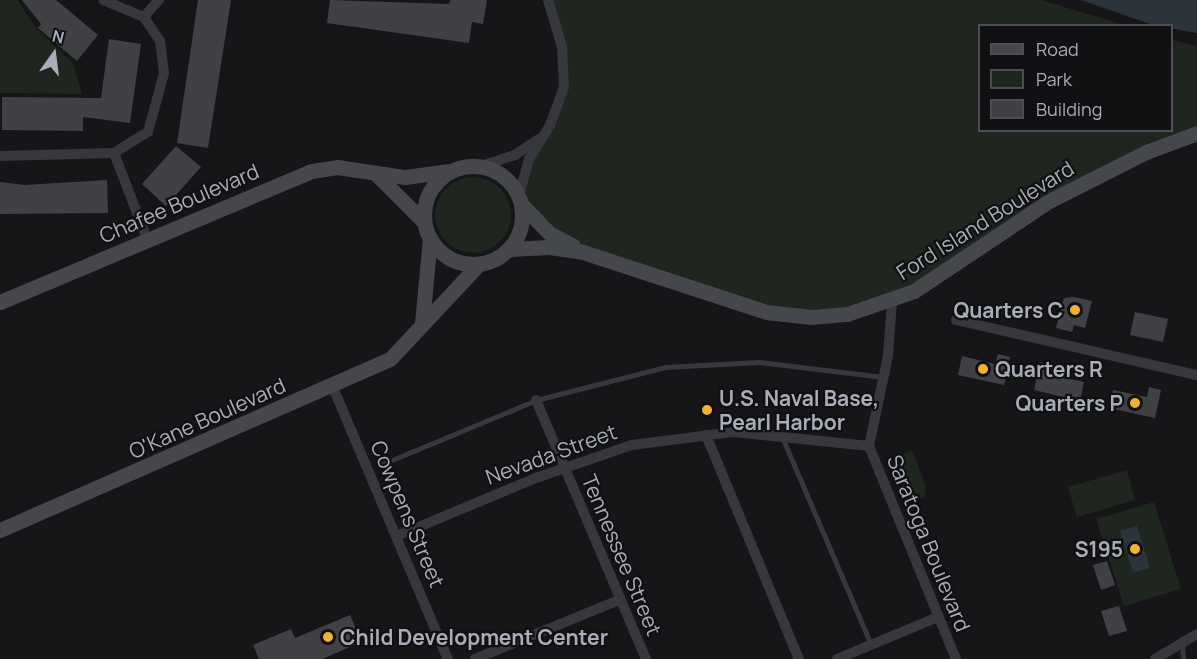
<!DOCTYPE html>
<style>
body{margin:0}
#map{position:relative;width:1197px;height:659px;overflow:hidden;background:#161618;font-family:Manrope,sans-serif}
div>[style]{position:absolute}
.green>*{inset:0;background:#1e261f}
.round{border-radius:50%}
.water>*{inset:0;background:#2c353c}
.building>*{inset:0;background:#404145}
.lane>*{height:5px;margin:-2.5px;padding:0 2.5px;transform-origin:2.5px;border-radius:2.5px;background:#37383d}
.street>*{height:10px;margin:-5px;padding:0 5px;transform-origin:5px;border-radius:5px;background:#37383d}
.secondary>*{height:15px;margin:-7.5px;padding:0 7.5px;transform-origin:7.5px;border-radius:7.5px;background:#45474d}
.secondary>.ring{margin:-7.5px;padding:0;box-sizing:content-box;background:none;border:15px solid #45474d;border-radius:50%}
.dots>*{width:16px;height:16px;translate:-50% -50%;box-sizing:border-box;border:3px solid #111113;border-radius:50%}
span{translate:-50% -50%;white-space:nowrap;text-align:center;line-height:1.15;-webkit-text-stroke:4.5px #111113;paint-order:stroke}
.street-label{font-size:21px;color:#a8adb8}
.poi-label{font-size:21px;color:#a8adb8;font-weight:700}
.right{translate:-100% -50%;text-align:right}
.left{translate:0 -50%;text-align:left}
.legend{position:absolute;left:978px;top:24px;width:195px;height:108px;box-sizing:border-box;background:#111113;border:2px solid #4d4f55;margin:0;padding:8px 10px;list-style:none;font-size:18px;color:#a8adb8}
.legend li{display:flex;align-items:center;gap:12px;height:30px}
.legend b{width:30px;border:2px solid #4d4f55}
.north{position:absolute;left:24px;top:24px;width:60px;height:60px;-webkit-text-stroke:4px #111113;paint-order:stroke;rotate:14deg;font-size:16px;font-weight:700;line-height:24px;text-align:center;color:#a8adb8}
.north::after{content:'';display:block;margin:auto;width:21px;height:27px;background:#a8adb8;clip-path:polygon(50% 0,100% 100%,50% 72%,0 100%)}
</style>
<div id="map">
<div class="green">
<div style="clip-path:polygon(0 0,17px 0,37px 29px,73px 63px,82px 94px,0 93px)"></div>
<div style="clip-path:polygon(548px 0,1041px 0,1124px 25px,980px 26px,980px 130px,1172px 130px,1172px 40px,1197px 46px,1197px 133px,1103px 172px,928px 283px,811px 317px,583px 252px,522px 205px,523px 176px,564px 87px)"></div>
<div class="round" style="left:435px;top:177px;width:76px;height:76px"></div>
<div style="clip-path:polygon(912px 450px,926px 487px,924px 498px,917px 500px,906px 497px,899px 471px,901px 456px)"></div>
<div style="clip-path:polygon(1127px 470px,1135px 500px,1077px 517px,1068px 487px)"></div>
<div style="clip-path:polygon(1154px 502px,1181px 589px,1124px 606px,1096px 519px)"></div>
</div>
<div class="water">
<div style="clip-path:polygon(1081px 0,1197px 0,1197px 33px,1153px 25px)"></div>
<div style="clip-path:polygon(1137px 526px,1150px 568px,1133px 572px,1120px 531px)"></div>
</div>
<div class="building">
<div style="clip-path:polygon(22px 0,56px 0,98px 35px,77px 61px,38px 28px,41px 24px)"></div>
<div style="clip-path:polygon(198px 0,231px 0,208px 148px,177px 143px)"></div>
<div style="clip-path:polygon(330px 0,449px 4px,450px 0,487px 0,483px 24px,472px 22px,469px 43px,327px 23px)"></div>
<div style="clip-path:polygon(109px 39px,141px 44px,130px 123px,83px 117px,83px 131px,2px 130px,2px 97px,101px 98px)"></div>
<div style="clip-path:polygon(176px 146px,201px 167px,166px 206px,142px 184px)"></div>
<div style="clip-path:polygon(107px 180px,108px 213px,0 214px,0 182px,25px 185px)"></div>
<div style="clip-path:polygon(1074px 297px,1092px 301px,1085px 328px,1074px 325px,1072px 332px,1056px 328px,1064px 298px)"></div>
<div style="clip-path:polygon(1135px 312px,1168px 319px,1163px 342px,1130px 335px)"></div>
<div style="clip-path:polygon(998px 354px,1010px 357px,1004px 385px,958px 375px,962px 356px,995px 364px)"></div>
<div style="clip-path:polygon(1040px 362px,1053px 365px,1051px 375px,1084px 382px,1080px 401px,1034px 390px)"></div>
<div style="clip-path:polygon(1149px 387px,1161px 390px,1155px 418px,1109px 408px,1113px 390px,1147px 397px)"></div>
<div style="clip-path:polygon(1107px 561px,1115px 585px,1101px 590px,1093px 565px)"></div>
<div style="clip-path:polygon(1119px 606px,1127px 631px,1109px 636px,1101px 611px)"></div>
<div style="clip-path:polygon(350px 615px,362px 642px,322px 659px,259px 659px,253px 645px,291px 629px,295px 638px)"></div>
</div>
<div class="lane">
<div style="left:782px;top:437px;width:226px;rotate:66.8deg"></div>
<div style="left:380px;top:465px;width:169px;rotate:-22.6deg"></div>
<div style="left:536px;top:400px;width:133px;rotate:-14.3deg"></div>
<div style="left:665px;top:367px;width:94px;rotate:-3deg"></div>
<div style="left:759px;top:362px;width:125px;rotate:6.9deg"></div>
<div style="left:1182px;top:643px;width:16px;rotate:86deg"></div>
</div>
<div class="street">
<div style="left:144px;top:17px;width:23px;rotate:-49deg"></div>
<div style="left:114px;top:153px;width:92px;rotate:69deg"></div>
<div style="left:0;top:156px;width:114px;rotate:-1.5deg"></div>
<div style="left:114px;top:153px;width:40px;rotate:-32deg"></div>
<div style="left:148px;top:132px;width:61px;rotate:-74.8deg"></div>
<div style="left:164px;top:73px;width:32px;rotate:-97deg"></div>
<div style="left:160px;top:41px;width:29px;rotate:-124deg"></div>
<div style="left:144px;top:17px;width:44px;rotate:-157.5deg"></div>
<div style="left:481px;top:166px;width:36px;rotate:-18deg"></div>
<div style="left:515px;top:155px;width:29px;rotate:-34deg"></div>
<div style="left:519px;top:196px;width:38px;rotate:-75deg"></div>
<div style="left:529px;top:159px;width:40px;rotate:-58deg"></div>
<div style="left:550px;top:125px;width:40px;rotate:-69.8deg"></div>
<div style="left:564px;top:87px;width:40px;rotate:-92.9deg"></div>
<div style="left:562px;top:47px;width:49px;rotate:-106.6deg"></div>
<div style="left:892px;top:301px;width:55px;rotate:94.2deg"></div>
<div style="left:888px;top:356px;width:92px;rotate:101.9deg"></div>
<div style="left:869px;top:446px;width:230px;rotate:67.8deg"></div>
<div style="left:956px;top:320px;width:247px;rotate:12.9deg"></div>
<div style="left:332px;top:385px;width:298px;rotate:67.1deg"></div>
<div style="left:536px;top:400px;width:281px;rotate:67deg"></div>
<div style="left:706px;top:435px;width:243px;rotate:67.5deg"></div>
<div style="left:397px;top:536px;width:147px;rotate:-22.7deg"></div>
<div style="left:533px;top:479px;width:105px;rotate:-19deg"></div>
<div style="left:632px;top:445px;width:103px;rotate:-7.3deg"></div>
<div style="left:734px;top:432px;width:136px;rotate:5.9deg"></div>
<div style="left:475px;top:659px;width:156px;rotate:-22.3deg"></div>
<div style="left:837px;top:659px;width:109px;rotate:-22.6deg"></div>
<div style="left:1155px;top:659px;width:49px;rotate:-30.8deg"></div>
</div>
<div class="secondary">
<div class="ring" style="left:424px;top:166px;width:83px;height:83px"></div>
<div style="left:378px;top:176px;width:65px;rotate:45deg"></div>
<div style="left:522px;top:205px;width:39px;rotate:46deg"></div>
<div style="left:549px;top:233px;width:27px;rotate:28deg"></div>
<div style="left:509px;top:249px;width:40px;rotate:-2.9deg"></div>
<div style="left:549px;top:247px;width:34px;rotate:8deg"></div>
<div style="left:583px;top:252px;width:194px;rotate:18.1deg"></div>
<div style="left:767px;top:312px;width:44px;rotate:6.5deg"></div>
<div style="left:811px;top:317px;width:36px;rotate:-5deg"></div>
<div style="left:847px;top:314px;width:71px;rotate:-18.9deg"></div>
<div style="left:914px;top:291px;width:162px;rotate:-33.7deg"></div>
<div style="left:1049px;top:201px;width:109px;rotate:-26.8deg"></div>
<div style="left:1146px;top:152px;width:54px;rotate:-20.4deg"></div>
<div style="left:0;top:302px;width:338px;rotate:-22.8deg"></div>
<div style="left:312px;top:171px;width:25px;rotate:-9deg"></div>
<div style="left:337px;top:167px;width:69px;rotate:8.4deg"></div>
<div style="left:405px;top:177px;width:45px;rotate:-7.6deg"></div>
<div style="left:422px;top:323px;width:85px;rotate:-84.6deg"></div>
<div style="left:0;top:530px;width:426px;rotate:-23.7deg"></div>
<div style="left:390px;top:359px;width:130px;rotate:-46.9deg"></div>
</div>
<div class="dots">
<div style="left:1075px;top:310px;background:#f2b134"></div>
<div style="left:983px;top:369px;background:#f2b134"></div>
<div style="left:1135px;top:403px;background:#f2b134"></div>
<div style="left:707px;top:410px;background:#f2b134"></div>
<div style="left:1135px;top:549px;background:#f2b134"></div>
<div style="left:328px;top:637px;background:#f2b134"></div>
</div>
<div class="street-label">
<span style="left:179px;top:203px;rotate:-23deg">Chafee Boulevard</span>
<span style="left:985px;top:220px;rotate:-32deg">Ford Island Boulevard</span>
<span style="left:207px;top:418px;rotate:-24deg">O'Kane Boulevard</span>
<span style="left:551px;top:454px;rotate:-20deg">Nevada Street</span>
<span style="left:408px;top:514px;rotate:67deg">Cowpens Street</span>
<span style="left:929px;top:543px;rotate:68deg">Saratoga Boulevard</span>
<span style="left:622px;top:555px;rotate:67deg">Tennessee Street</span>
</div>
<div class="poi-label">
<span class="right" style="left:1063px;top:310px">Quarters C</span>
<span class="left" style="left:995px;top:369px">Quarters R</span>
<span class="left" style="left:719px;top:410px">U.S. Naval Base,<br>Pearl Harbor</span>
<span class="right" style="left:1123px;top:403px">Quarters P</span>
<span class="right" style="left:1123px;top:549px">S195</span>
<span class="left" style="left:340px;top:637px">Child Development Center</span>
</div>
<ul class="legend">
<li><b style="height:8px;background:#45474d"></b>Road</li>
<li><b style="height:16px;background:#1e261f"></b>Park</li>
<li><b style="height:16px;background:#404145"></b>Building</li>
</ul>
<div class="north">N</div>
</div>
